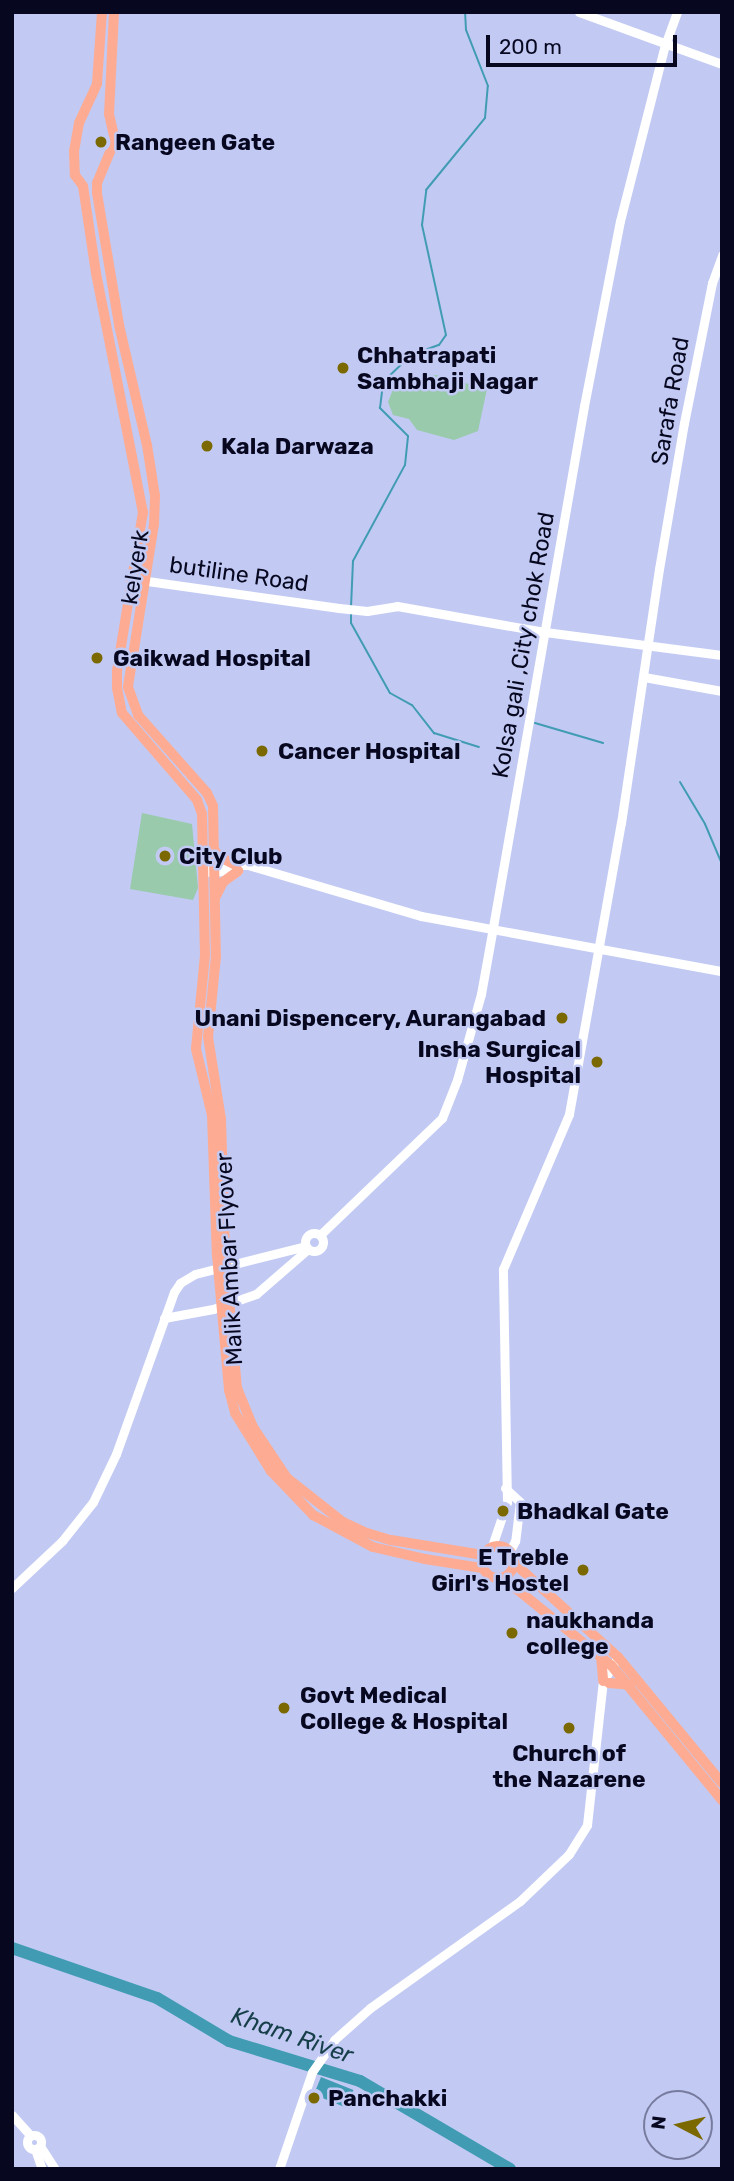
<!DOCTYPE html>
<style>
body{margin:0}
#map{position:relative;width:734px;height:2181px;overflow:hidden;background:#c2caf4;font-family:Rubik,sans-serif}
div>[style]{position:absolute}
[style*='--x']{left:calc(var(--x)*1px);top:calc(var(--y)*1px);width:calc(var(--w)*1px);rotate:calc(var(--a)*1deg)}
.green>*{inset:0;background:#98caab}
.water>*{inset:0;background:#419cb3;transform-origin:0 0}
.stream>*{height:2px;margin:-1px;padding:0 1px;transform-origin:1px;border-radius:1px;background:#419cb3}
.river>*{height:12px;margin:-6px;padding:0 6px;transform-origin:6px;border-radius:6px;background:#419cb3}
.secondary>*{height:9px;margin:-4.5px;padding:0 4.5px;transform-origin:4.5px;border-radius:4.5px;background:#fff}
.secondary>.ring{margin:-4.5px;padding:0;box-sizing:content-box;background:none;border:9px solid #fff;border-radius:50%}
.primary>*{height:10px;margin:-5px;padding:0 5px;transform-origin:5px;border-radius:5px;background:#fdac93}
.primary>.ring{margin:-5px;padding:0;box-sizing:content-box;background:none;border:10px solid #fdac93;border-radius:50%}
.dots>*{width:19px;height:19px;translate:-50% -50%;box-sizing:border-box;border:4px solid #c2caf4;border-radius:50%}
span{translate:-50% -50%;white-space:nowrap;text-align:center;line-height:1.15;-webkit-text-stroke:5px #c2caf4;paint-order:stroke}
.poi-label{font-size:23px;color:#070820;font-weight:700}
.left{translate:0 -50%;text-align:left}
.right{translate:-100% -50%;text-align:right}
.street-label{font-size:23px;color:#070820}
.water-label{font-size:24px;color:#163f49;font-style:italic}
.frame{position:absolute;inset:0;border:14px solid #070820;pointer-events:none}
.north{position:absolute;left:643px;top:2090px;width:70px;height:70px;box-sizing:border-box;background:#c2caf4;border:2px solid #777c9f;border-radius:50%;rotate:277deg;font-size:19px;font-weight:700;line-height:28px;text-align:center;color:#070820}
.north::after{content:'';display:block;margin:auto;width:24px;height:32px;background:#7b6900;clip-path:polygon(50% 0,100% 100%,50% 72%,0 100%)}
.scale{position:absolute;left:486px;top:35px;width:191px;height:32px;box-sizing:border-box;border:4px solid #070820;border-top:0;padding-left:9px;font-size:21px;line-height:24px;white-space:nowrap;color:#070820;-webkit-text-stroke:5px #c2caf4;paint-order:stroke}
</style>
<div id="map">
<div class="green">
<i style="clip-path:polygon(436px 375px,487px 389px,478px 431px,454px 440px,417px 430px,409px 419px,393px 415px,388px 402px,396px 382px)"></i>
<i style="clip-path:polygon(142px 813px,192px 824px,198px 888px,193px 900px,130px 889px)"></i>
</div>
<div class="water">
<i style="left:321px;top:2077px;width:35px;height:19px;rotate:22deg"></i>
</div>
<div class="stream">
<i style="--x:351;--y:607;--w:46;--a:-87.5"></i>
<i style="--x:353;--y:561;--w:109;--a:-61.6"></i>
<i style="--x:405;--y:465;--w:29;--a:-84"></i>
<i style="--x:408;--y:436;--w:40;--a:-135"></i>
<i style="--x:380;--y:408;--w:26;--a:-83"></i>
<i style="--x:383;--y:382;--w:39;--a:-44"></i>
<i style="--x:411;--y:355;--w:30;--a:-20"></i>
<i style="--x:439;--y:345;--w:12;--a:-55"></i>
<i style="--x:446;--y:335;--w:113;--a:-102.3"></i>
<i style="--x:422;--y:225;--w:35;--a:-83"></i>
<i style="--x:426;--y:190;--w:93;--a:-50.7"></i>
<i style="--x:485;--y:118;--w:32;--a:-85"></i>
<i style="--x:488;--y:86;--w:60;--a:-111.4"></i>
<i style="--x:466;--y:30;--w:18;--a:-93"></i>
<i style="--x:351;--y:612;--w:11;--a:90"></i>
<i style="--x:351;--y:623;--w:80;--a:60.9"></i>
<i style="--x:390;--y:693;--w:25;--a:29"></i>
<i style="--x:412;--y:705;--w:36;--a:52"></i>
<i style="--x:434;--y:733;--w:47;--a:17.3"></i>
<i style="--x:535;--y:723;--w:71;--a:16.4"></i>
<i style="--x:680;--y:782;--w:49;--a:59.2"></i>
<i style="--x:705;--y:824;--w:43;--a:67"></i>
</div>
<div class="river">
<i style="--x:12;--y:1948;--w:153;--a:19"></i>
<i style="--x:157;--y:1998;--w:84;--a:30.8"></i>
<i style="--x:229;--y:2041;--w:137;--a:17"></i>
<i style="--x:360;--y:2081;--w:174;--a:30.4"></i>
</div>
<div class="secondary">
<i style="--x:579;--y:12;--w:152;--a:20"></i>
<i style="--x:133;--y:579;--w:208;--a:8"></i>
<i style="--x:339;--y:608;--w:28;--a:6"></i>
<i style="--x:367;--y:611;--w:30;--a:-9"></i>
<i style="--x:397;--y:606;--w:150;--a:10"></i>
<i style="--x:545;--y:632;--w:178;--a:7.4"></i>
<i style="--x:644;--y:677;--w:79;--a:10.2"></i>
<i style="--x:203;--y:865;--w:45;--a:0"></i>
<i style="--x:248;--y:865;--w:180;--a:16.4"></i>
<i style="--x:421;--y:916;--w:306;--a:10.4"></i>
<i style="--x:203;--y:872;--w:35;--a:-2"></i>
<i class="ring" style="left:305px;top:1233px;width:9px;height:9px"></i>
<i style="--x:320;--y:1235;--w:169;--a:-43.8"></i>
<i style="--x:442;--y:1118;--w:41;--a:-68.5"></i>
<i style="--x:457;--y:1080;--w:89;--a:-74.4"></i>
<i style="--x:481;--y:994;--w:68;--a:-79.8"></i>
<i style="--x:493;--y:927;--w:529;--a:-80.09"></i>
<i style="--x:584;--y:406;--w:188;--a:-79"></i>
<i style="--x:620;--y:221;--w:182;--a:-75.7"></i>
<i style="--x:665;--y:45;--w:35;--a:-70"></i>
<i style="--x:164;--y:1318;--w:50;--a:-10.4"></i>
<i style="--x:213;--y:1309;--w:46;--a:-19.2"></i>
<i style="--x:256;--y:1294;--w:69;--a:-40.9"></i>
<i style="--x:505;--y:1488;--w:21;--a:43"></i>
<i style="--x:520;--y:1502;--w:39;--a:97"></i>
<i style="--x:515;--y:1541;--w:11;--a:117"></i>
<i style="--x:492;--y:1546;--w:46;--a:-71.2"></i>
<i style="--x:507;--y:1502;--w:233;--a:-91"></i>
<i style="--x:503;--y:1269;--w:168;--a:-66.9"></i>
<i style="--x:569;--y:1114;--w:296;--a:-79.9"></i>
<i style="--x:621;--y:823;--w:257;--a:-81.5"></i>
<i style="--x:659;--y:569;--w:148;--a:-80.3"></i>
<i style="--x:684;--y:423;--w:143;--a:-78.7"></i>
<i style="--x:712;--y:283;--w:30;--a:-70"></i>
<i style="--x:12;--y:1588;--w:69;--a:-43.2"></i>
<i style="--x:62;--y:1541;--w:50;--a:-51.5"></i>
<i style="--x:93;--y:1502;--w:53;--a:-64.4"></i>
<i style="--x:116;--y:1454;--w:172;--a:-70.3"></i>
<i style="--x:174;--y:1292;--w:11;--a:-56"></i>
<i style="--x:180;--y:1283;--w:17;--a:-31"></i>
<i style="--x:195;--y:1274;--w:114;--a:-14.2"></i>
<i style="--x:12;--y:2115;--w:27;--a:48"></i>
<i class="ring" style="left:27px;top:2135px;width:5px;height:5px"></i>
<i style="--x:40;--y:2146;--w:27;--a:57"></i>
<i style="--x:35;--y:2149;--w:21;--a:71"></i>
<i style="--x:279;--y:2169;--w:102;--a:-71.2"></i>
<i style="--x:312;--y:2072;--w:39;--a:-55"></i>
<i style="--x:334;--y:2040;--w:48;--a:-41.6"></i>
<i style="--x:370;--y:2008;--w:184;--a:-35.5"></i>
<i style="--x:520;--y:1901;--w:68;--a:-43.8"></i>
<i style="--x:569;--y:1854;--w:34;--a:-58"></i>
<i style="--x:587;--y:1825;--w:145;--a:-83.7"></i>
<i style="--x:603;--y:1681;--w:28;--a:-58"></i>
</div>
<div class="primary">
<i style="--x:102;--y:12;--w:72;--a:94"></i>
<i style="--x:97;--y:84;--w:43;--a:114.8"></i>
<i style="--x:79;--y:123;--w:28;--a:100"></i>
<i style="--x:74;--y:151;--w:24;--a:88"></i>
<i style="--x:75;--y:175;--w:14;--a:54"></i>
<i style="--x:83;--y:186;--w:88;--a:81.5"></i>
<i style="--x:96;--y:273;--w:244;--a:78.9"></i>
<i style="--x:143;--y:512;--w:161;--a:99.3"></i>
<i style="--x:117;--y:671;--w:17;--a:90"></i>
<i style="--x:117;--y:688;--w:25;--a:79"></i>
<i style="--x:122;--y:713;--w:115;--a:49.2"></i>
<i style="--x:197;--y:800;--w:15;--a:70"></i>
<i style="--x:202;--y:814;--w:141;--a:88.8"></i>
<i style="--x:205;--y:955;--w:94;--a:95.5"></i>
<i style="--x:196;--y:1049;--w:68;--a:76.4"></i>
<i style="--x:212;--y:1115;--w:140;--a:88"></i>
<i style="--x:217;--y:1255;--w:136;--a:84.9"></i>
<i style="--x:229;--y:1390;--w:24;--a:75"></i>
<i style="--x:235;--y:1413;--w:68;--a:58.2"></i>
<i style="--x:271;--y:1471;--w:61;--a:46.3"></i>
<i style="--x:313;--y:1515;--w:68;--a:28.1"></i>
<i style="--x:373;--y:1547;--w:53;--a:13"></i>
<i style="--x:425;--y:1559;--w:58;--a:9"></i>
<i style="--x:114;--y:12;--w:102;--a:92.8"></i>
<i style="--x:109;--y:114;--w:27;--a:77"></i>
<i style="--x:115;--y:140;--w:47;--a:112.7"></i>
<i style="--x:97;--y:183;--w:10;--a:90"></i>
<i style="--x:97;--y:193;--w:134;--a:80.5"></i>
<i style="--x:119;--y:325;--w:123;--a:76.9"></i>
<i style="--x:147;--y:445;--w:52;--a:81.1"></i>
<i style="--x:155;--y:496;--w:28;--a:92"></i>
<i style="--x:154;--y:524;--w:165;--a:99.1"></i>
<i style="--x:128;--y:687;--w:30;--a:70"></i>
<i style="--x:138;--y:715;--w:104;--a:48.5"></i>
<i style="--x:207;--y:793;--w:14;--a:65"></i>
<i style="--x:213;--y:806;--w:150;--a:88.9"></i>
<i style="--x:216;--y:956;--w:81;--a:95.6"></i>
<i style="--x:208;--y:1037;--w:83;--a:81"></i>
<i style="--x:221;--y:1119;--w:135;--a:88.3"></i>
<i style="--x:225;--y:1254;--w:135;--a:84.9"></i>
<i style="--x:237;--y:1388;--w:42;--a:67.7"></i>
<i style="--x:253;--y:1427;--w:61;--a:56.3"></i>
<i style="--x:287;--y:1478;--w:71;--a:38.2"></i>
<i style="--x:343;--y:1522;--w:23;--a:25"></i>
<i style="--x:364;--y:1532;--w:28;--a:17"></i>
<i style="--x:391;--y:1540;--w:93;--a:9.3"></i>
<i style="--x:214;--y:850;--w:9;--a:49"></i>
<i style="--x:220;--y:857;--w:18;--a:27"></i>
<i style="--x:216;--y:896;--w:16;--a:-63"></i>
<i style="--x:223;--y:882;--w:19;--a:-36"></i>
<i class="ring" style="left:482px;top:1546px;width:22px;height:22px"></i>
<i style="--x:514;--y:1563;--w:140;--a:42.1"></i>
<i style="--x:618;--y:1657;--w:163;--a:50.5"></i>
<i style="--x:503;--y:1578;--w:139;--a:38.9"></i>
<i style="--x:611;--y:1665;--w:175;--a:50.6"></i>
<i style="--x:601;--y:1656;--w:25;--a:85"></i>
<i style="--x:609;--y:1683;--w:21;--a:5"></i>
</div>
<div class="dots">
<i style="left:101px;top:142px;background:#7b6900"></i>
<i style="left:343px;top:368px;background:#7b6900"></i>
<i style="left:207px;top:446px;background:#7b6900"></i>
<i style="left:97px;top:658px;background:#7b6900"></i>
<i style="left:262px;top:751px;background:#7b6900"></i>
<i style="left:165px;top:856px;background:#7b6900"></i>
<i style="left:562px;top:1018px;background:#7b6900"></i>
<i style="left:597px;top:1062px;background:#7b6900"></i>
<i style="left:503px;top:1511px;background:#7b6900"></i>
<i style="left:583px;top:1570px;background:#7b6900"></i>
<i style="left:512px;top:1633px;background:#7b6900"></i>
<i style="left:284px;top:1708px;background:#7b6900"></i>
<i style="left:569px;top:1728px;background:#7b6900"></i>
<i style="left:314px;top:2098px;background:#7b6900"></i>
</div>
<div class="poi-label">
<span class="left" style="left:115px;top:142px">Rangeen Gate</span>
<span class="left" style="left:357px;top:368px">Chhatrapati<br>Sambhaji Nagar</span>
<span class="left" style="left:221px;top:446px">Kala Darwaza</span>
<span class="left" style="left:113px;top:658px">Gaikwad Hospital</span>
<span class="left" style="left:278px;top:751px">Cancer Hospital</span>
<span class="left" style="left:179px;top:856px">City Club</span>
<span class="right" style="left:546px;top:1018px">Unani Dispencery, Aurangabad</span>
<span class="right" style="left:581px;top:1062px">Insha Surgical<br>Hospital</span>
<span class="left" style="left:517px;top:1511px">Bhadkal Gate</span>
<span class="right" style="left:569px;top:1570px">E Treble<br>Girl's Hostel</span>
<span class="left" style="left:526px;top:1633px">naukhanda<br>college</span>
<span class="left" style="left:300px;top:1708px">Govt Medical<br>College &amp; Hospital</span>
<span style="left:569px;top:1766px">Church of<br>the Nazarene</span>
<span class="left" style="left:328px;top:2098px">Panchakki</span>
</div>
<div class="street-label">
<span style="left:670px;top:401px;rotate:-80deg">Sarafa Road</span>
<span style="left:135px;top:567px;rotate:-81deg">kelyerk</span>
<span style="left:239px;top:574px;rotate:8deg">butiline Road</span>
<span style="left:523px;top:645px;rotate:-80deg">Kolsa gali ,City chok Road</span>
<span style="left:229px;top:1259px;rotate:-93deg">Malik Ambar Flyover</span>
</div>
<div class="water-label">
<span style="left:292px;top:2036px;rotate:19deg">Kham River</span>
</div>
<div class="frame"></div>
<div class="north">N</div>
<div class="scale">200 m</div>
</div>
